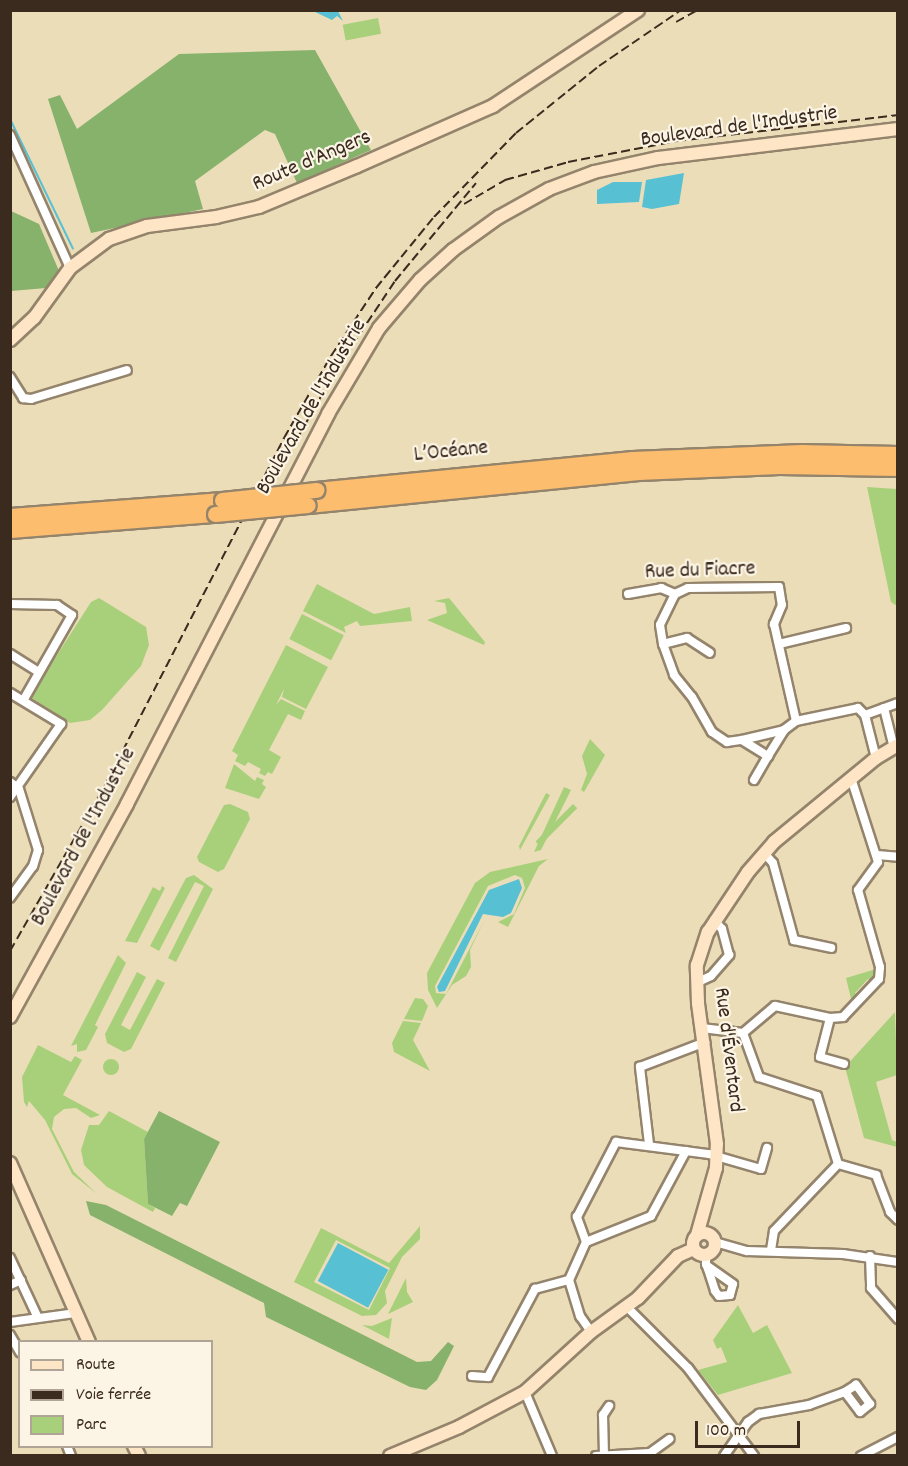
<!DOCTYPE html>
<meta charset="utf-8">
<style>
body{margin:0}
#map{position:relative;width:908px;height:1466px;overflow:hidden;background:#ecddb9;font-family:Dekko,sans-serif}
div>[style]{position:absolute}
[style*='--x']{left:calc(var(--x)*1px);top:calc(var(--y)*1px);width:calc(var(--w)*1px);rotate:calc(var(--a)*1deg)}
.green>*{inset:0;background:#a8d07b;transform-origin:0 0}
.round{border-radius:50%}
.forest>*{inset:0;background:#86b26b}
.water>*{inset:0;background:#57c0d3;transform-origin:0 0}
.stream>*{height:2px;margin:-1px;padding:0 1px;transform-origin:1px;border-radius:1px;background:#57c0d3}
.roads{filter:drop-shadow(2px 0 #94846c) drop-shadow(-2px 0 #94846c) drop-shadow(0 2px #94846c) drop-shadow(0 -2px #94846c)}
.street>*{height:8px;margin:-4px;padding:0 4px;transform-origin:4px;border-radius:4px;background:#fff}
.secondary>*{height:12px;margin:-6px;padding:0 6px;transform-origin:6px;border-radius:6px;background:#fee5c5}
.secondary>.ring{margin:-6px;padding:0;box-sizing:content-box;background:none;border:12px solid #fee5c5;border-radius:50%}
.highway>*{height:15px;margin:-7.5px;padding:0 7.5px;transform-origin:7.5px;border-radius:7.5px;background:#fcbd6f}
.rail>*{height:2px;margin-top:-1px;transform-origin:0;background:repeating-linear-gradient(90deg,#3b2a1e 0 9px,transparent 0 13.5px)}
.bridges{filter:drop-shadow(2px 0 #94846c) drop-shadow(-2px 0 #94846c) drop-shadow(0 2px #94846c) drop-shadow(0 -2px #94846c)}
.highway-bridge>*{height:15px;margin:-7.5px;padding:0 7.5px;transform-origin:7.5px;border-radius:7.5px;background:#fcbd6f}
span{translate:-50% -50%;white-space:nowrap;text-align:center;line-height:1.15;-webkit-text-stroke:4.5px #fcf5e5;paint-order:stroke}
.street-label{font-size:22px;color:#3b2a1e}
.frame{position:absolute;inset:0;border:12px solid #3b2a1e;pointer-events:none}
.legend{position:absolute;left:18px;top:1340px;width:195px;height:108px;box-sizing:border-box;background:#fcf5e5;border:2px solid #afa495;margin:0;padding:8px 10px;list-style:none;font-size:18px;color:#3b2a1e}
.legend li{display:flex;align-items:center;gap:12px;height:30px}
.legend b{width:30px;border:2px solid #afa495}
.scale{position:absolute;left:695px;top:1421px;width:105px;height:27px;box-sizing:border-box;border:3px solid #3b2a1e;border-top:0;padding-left:8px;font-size:18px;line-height:21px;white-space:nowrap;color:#3b2a1e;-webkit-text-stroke:4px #fcf5e5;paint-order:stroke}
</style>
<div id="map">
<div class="green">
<i style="left:378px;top:18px;width:16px;height:36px;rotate:79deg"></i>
<i style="clip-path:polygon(867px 487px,897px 489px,897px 606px,891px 602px)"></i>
<i style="clip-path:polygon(317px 584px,374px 614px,410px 607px,412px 621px,360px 626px,357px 621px,344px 627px,346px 633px,303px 611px)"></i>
<i style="clip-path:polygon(99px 598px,146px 627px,149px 645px,141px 666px,102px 710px,90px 720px,70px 723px,30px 697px,91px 602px)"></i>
<i style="clip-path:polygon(449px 598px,485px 642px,484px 645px,427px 620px,447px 613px,445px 603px,434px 601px)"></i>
<i style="left:302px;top:614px;width:47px;height:28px;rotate:27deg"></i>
<i style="clip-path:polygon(286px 645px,328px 667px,306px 709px,282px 697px,284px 689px,276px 705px,281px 699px,305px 711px,301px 720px,288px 714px,269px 750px,281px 757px,272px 774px,268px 772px,265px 776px,259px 773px,261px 769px,248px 762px,245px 766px,235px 761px,238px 755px,232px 751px)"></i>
<i style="clip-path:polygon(590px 739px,605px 755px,584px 792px,581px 790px,587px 774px,582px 756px)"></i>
<i style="clip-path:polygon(234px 764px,255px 781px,257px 777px,264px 780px,262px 784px,266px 787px,259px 799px,225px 788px)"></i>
<i style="clip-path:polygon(564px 787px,571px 790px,541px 850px,534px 852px)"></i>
<i style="clip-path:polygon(546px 793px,550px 795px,520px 850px,519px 846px)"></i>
<i style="clip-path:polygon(230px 804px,248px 812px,250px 819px,224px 869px,218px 872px,199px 862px,197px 857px,224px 805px)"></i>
<i style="left:573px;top:804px;width:6px;height:53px;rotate:45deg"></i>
<i style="clip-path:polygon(548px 859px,539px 866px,508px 927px,498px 922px,514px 914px,525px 888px,522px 878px,515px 875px,488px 886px,435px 986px,436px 993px,446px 994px,485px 919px,470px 950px,471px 967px,466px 976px,452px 985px,437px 1008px,428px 990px,427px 973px,475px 883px,490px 872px)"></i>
<i style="clip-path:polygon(194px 875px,213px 889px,176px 962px,168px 958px,204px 886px,195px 882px,159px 951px,150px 946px,186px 878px)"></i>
<i style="clip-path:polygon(162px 886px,165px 888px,137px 943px,125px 941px,153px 887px,160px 891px)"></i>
<i style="clip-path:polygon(118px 955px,126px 963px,95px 1025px,98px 1027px,86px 1050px,77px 1052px,77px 1044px,71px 1046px)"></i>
<i style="clip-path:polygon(876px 969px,872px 982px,868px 979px,855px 993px,858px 997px,852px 1003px,846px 978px)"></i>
<i style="clip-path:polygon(137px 972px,146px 977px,121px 1025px,130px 1030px,157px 979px,165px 983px,131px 1049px,124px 1052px,107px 1043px,105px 1034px)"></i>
<i style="clip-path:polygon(415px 998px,423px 999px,428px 1006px,422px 1021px,404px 1019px)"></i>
<i style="clip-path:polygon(895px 1012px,897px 1075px,876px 1082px,892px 1140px,897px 1142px,897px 1147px,864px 1138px,845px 1067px)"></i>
<i style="clip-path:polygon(403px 1021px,421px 1023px,413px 1040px,430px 1071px,394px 1052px,392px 1043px)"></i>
<i style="clip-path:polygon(38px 1045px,71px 1062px,75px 1056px,82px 1060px,63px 1095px,100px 1115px,91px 1118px,76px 1108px,64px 1109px,54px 1117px,52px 1129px,74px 1172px,97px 1194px,72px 1174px,45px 1120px,29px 1101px,27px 1107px,24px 1102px,22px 1077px)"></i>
<i class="round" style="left:103px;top:1059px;width:16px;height:16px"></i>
<i style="clip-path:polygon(109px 1111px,148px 1132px,144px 1139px,148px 1204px,155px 1208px,153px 1212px,107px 1187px,84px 1165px,81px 1150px,89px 1125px,99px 1125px)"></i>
<i style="clip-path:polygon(evenodd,420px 1226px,420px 1239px,402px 1257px,385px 1291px,387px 1303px,376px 1315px,362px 1316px,294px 1282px,321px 1228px,389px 1263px,420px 1226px,336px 1240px,390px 1268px,369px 1310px,314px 1282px,336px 1240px)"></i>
<i style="clip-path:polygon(406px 1278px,407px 1292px,413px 1302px,388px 1314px)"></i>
<i style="clip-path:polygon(738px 1305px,753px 1333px,767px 1325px,792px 1373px,718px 1395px,698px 1370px,727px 1362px,721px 1347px,717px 1349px,713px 1340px)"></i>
<i style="clip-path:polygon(392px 1318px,389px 1339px,362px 1325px,372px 1326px)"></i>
</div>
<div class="forest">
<i style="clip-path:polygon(315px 50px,371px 150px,297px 183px,275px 134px,265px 130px,195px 181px,203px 209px,91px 233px,48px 99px,60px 95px,77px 129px,179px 54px)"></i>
<i style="clip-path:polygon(11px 211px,39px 224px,59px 271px,46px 288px,11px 291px)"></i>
<i style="clip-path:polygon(159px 1111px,220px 1142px,187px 1206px,180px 1203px,172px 1216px,148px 1204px,144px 1139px)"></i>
<i style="clip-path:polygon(86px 1201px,106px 1205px,417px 1362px,431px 1361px,448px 1342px,454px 1346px,437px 1380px,426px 1390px,410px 1387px,266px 1317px,264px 1303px,90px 1215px)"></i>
</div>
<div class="water">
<i style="clip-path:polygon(313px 11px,338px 11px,343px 21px,337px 16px,332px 20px)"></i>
<i style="clip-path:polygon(684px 173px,679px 204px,652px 209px,642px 207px,646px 180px)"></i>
<i style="clip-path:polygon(613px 182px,642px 182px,639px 202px,597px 204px,597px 190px)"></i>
<i style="clip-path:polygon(519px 879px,522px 888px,511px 913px,503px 917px,483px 914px,445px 991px,439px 992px,437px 987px,489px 890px)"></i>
<i style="left:338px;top:1243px;width:57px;height:43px;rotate:28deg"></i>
</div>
<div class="stream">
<i style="--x:10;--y:119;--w:144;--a:64.1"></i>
</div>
<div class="roads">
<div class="street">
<i style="--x:10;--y:135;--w:146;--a:65.7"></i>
<i style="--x:10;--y:377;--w:25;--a:58"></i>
<i style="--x:23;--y:398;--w:8;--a:7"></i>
<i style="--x:31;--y:399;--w:100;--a:-16.8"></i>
<i style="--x:628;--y:594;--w:34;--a:-10"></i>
<i style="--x:661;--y:588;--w:15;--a:23"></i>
<i style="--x:675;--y:594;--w:14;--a:-25"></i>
<i style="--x:688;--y:588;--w:91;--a:-0.6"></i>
<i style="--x:779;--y:587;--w:18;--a:81"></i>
<i style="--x:782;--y:605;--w:21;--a:113"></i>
<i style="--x:774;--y:624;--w:99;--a:77.2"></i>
<i style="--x:675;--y:594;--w:34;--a:116"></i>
<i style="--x:660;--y:625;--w:19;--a:81"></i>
<i style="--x:663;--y:644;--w:33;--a:70"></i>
<i style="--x:674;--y:675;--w:28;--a:51"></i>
<i style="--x:692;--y:697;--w:40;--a:60.3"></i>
<i style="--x:712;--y:732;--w:18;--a:34"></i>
<i style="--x:727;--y:742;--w:15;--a:-8"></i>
<i style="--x:742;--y:740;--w:31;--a:32"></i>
<i style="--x:768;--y:756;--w:31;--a:-58"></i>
<i style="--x:784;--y:730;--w:15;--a:-37"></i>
<i style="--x:10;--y:604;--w:47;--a:1.2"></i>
<i style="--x:57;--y:605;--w:18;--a:34"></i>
<i style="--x:72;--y:615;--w:97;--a:119.7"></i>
<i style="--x:663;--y:644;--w:25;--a:-14"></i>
<i style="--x:687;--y:638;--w:27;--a:33"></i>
<i style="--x:779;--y:644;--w:69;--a:-13.4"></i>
<i style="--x:10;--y:654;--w:34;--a:32"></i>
<i style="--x:10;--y:693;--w:60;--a:31.3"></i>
<i style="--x:61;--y:724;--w:89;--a:124.9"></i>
<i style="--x:884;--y:708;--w:38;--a:76"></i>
<i style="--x:865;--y:715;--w:35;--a:-20"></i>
<i style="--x:796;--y:721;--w:63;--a:-11.8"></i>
<i style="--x:858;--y:708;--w:10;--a:45"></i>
<i style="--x:865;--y:715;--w:44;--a:75.7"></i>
<i style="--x:742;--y:740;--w:43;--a:-13.4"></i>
<i style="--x:754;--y:780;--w:28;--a:-60"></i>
<i style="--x:10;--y:782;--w:11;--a:38"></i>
<i style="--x:19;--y:789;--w:64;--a:72.7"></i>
<i style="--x:38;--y:850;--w:17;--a:107"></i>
<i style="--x:33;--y:866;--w:39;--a:126"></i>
<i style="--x:764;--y:853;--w:13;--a:48"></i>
<i style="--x:773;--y:863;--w:80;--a:74.7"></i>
<i style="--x:794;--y:940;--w:38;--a:12"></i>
<i style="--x:877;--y:855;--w:21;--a:5"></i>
<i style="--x:698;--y:982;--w:14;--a:-25"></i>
<i style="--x:711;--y:976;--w:28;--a:-49"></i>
<i style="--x:729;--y:955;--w:27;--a:-105"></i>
<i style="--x:722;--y:929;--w:12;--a:-132"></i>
<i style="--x:830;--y:1018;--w:40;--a:104.4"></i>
<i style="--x:820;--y:1057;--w:25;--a:16"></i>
<i style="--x:702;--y:1028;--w:41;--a:7"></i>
<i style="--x:743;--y:1033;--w:47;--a:70"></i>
<i style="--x:759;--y:1077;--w:61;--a:18.1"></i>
<i style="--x:817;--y:1096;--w:71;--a:72.8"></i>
<i style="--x:838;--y:1164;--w:40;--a:16"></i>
<i style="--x:876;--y:1175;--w:40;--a:69"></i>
<i style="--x:890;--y:1212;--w:11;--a:45"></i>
<i style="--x:743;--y:1033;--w:42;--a:-40.2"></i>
<i style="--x:775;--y:1006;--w:56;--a:12.3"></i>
<i style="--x:830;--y:1018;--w:13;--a:-4"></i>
<i style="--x:843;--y:1017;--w:52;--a:-46.5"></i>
<i style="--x:879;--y:979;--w:12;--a:-85"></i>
<i style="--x:880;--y:967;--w:80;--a:-105.9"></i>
<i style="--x:858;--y:890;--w:34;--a:-54"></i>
<i style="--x:878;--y:862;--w:88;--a:-107.8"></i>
<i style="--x:649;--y:1144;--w:78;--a:-96.7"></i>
<i style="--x:640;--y:1067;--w:70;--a:-21"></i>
<i style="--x:586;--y:1242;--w:70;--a:-21.8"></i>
<i style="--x:651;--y:1216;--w:74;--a:-61.7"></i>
<i style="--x:715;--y:1242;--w:33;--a:16"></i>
<i style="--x:747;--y:1251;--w:96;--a:1.8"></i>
<i style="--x:843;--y:1254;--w:56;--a:8.3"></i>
<i style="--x:771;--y:1250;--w:19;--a:-81"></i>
<i style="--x:774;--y:1231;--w:93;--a:-46.3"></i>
<i style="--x:706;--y:1255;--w:9;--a:90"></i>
<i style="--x:706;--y:1264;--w:5;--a:68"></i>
<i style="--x:708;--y:1269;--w:23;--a:72"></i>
<i style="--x:715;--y:1291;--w:6;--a:51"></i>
<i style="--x:719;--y:1296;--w:11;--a:-5"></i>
<i style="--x:730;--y:1295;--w:11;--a:-75"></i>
<i style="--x:733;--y:1284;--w:32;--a:-145"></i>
<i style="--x:870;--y:1256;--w:32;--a:88"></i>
<i style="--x:871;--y:1288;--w:41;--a:48.9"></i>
<i style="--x:10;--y:1258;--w:64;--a:65"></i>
<i style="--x:569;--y:1280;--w:42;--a:-65.9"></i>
<i style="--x:586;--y:1242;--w:27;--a:-110"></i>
<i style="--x:577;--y:1217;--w:85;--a:-62.5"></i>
<i style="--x:616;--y:1142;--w:94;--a:7.4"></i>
<i style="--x:709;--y:1154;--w:54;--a:16.1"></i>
<i style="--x:761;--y:1169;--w:22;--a:-74"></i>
<i style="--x:569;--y:1280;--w:38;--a:73"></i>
<i style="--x:580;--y:1316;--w:19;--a:55"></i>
<i style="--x:10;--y:1285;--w:12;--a:-24"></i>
<i style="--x:626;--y:1306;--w:88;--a:45"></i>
<i style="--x:688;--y:1368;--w:110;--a:53.1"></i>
<i style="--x:10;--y:1322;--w:67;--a:-7.8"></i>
<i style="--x:10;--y:1335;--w:20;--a:60"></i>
<i style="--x:472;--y:1376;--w:16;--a:4"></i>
<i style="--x:488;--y:1377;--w:100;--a:-61.9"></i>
<i style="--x:535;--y:1289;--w:35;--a:-15"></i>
<i style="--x:525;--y:1392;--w:69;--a:67.1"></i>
<i style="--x:67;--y:1446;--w:11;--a:68"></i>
<i style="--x:604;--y:1455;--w:40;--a:-91.4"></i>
<i style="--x:603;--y:1415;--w:11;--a:-56"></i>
<i style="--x:596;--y:1456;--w:54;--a:-3.2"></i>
<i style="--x:650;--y:1453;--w:24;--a:-36"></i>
<i style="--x:724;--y:1456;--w:42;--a:-54.8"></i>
<i style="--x:748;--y:1422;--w:14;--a:-36"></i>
<i style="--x:759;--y:1414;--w:51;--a:-10.2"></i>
<i style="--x:809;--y:1405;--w:38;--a:-20"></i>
<i style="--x:845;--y:1392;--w:25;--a:53"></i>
<i style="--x:860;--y:1412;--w:13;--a:-39"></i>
<i style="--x:870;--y:1404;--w:24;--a:-126"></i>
<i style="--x:856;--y:1385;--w:13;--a:148"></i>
<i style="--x:861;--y:1456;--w:42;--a:-27.2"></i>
</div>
<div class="secondary">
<i style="--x:10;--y:340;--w:33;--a:-43"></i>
<i style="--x:34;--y:318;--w:62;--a:-54.2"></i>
<i style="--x:70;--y:268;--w:49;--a:-36.6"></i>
<i style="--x:109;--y:239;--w:40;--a:-18.9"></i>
<i style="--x:147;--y:226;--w:70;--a:-7.4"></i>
<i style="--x:216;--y:217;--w:44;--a:-13.1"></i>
<i style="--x:259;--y:207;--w:106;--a:-22.7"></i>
<i style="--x:357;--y:166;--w:149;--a:-23.8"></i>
<i style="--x:493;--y:106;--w:174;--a:-33.5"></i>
<i style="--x:10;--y:1017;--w:243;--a:-61.2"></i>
<i style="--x:127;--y:804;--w:439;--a:-62.7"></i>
<i style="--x:328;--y:414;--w:100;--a:-59.3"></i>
<i style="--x:379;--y:328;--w:63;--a:-49.5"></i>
<i style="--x:420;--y:280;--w:45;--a:-42.3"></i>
<i style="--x:453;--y:250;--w:57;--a:-35.7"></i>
<i style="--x:499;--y:217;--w:57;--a:-29.2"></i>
<i style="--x:549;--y:189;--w:48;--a:-20.7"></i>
<i style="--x:594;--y:172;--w:66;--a:-12.3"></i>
<i style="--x:658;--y:158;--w:242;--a:-6.9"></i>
<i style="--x:10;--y:1163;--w:196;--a:66.2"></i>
<i class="ring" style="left:693px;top:1233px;width:10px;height:10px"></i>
<i style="--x:697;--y:1235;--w:70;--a:-74.2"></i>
<i style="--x:716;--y:1168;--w:24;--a:-88"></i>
<i style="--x:717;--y:1144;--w:142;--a:-97.7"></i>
<i style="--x:698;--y:1003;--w:38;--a:-92"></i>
<i style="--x:697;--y:965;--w:35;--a:-72"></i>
<i style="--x:708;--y:932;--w:72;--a:-56.3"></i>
<i style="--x:748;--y:872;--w:40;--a:-49"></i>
<i style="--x:774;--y:842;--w:132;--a:-39.5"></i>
<i style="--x:876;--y:758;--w:26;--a:-31"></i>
<i style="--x:134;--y:1446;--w:11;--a:63"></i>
<i style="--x:390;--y:1456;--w:75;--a:-22.8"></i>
<i style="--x:459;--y:1427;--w:75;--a:-27.9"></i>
<i style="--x:525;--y:1392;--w:89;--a:-42.3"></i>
<i style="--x:591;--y:1332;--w:58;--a:-35.9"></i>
<i style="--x:638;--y:1298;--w:58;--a:-46.4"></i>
<i style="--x:678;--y:1256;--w:17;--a:-24"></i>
</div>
<div class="highway">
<i style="--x:316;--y:490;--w:318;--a:-5.6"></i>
<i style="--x:632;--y:459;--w:170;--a:-2.4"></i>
<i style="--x:802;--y:452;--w:96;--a:1.2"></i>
<i style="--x:308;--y:505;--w:332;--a:-5.7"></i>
<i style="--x:638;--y:472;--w:141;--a:-2.4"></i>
<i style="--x:779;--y:466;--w:119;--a:1"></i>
<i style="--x:10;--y:516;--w:213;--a:-4.3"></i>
<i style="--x:10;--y:530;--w:206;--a:-4.5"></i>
</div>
</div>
<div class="rail">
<i style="--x:676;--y:22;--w:25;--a:-29"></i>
<i style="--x:464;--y:204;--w:48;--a:-30.3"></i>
<i style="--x:505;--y:180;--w:66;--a:-15.9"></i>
<i style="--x:568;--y:162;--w:111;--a:-10.9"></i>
<i style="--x:677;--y:141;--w:223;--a:-6.7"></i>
<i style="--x:293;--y:446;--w:90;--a:-60.6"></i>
<i style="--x:337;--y:368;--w:105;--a:-56.3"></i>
<i style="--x:395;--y:281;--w:127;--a:-50.4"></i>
<i style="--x:10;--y:951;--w:189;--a:-60.2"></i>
<i style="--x:104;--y:787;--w:393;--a:-62.7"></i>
<i style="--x:284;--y:438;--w:95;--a:-60.2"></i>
<i style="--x:331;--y:356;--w:82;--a:-56.5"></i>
<i style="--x:376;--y:288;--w:92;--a:-50.8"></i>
<i style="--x:434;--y:217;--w:117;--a:-45.7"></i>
<i style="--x:516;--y:133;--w:107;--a:-38.9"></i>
<i style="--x:599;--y:66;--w:99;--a:-34.3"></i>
</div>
<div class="bridges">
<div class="highway-bridge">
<i style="--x:222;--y:500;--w:95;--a:-6.1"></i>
<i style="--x:215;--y:514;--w:93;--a:-5.5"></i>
</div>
</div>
<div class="street-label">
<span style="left:739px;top:127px;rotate:-8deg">Boulevard de l'Industrie</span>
<span style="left:312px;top:161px;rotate:-23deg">Route d'Angers</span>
<span style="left:312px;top:407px;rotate:-60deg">Boulevard de l'Industrie</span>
<span style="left:451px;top:452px;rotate:-6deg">L’Océane</span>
<span style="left:700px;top:571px;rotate:-2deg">Rue du Fiacre</span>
<span style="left:84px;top:837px;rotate:-62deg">Boulevard de l'Industrie</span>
<span style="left:728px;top:1050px;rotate:83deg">Rue d'Éventard</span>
</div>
<div class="frame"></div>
<ul class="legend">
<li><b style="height:8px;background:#fee5c5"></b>Route</li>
<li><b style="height:8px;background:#3b2a1e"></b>Voie ferrée</li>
<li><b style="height:16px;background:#a8d07b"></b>Parc</li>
</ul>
<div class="scale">100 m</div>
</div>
